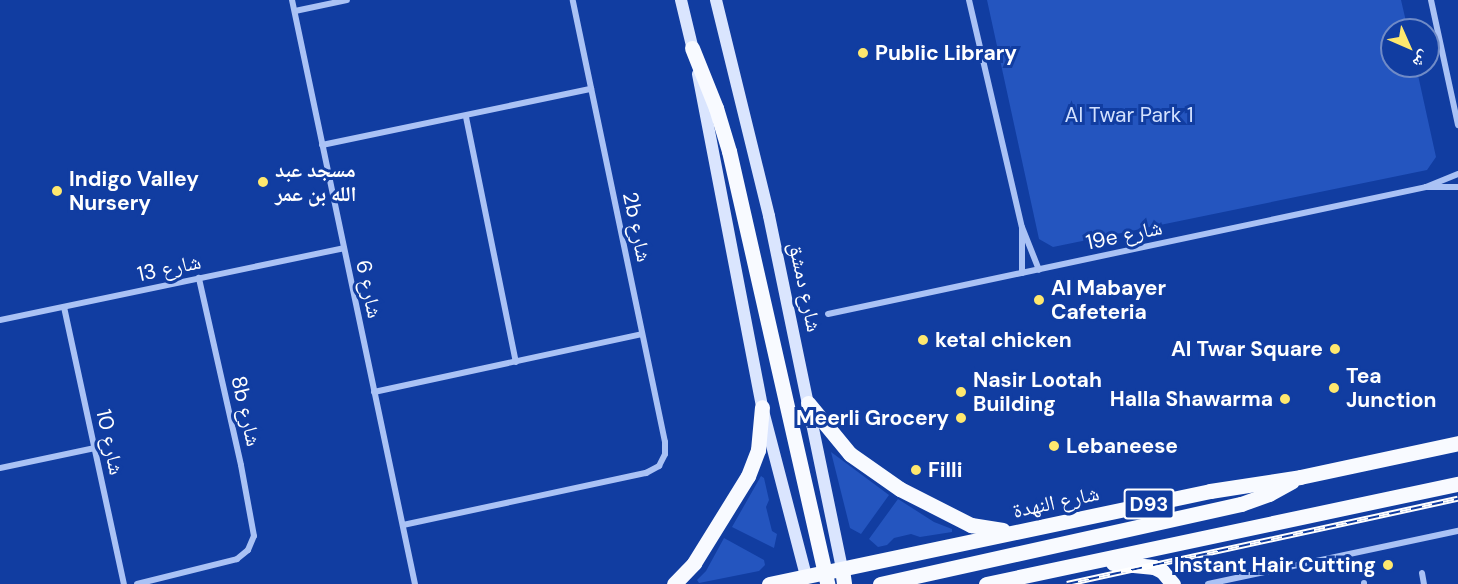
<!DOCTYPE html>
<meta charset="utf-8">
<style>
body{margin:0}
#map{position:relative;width:1458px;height:584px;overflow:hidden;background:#113da1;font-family:"DM Sans","Noto Naskh Arabic",sans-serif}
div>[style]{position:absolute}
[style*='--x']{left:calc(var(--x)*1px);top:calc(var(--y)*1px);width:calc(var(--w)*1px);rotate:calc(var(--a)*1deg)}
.green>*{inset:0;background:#2455bf}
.minor>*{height:6px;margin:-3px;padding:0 3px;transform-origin:3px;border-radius:3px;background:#aac2f5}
.secondary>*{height:12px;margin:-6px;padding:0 6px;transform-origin:6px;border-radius:6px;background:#dae5fe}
.primary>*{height:15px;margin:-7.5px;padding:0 7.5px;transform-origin:7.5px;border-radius:7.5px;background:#f8faff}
.rail>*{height:6px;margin-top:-3px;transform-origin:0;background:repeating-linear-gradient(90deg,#113da1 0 11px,#fff 0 22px);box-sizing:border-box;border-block:2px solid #fff}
.dots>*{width:16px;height:16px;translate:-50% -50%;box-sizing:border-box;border:3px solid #113da1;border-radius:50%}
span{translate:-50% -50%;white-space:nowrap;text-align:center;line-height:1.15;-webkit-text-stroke:6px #113da1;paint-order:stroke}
.shield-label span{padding:2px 4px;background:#113da1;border:2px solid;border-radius:4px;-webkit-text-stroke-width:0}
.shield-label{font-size:20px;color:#fff;font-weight:700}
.poi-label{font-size:21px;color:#fff;font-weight:700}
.left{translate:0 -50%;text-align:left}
.right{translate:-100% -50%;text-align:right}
.park-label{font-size:21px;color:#d3e1fe}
.street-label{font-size:21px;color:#fff}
.north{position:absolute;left:1380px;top:18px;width:60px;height:60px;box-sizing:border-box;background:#113da1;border:2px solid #708bc7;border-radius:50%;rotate:135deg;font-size:16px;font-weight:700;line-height:24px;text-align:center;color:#fff}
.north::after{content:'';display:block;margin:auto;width:21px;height:27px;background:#ffe86e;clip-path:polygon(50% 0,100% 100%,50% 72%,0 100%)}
</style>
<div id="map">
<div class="green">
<i style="clip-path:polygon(987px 0,1401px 0,1408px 30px,1392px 30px,1392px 66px,1416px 66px,1436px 157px,1427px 170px,1053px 247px,1039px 239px)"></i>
<i style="clip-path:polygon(831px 452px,889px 495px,861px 534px,850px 528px)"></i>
<i style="clip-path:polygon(761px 476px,764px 478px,769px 500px,766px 507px,772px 531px,777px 534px,774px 548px,732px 527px)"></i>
<i style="clip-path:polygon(898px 499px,934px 522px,952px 529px,952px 532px,920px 537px,911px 534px,894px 538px,887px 545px,878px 547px,869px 539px)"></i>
<i style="clip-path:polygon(724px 538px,764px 560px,765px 565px,759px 571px,699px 583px,697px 580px,706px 571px)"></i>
</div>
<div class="minor">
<i style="--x:292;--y:0;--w:597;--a:78.11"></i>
<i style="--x:969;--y:0;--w:233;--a:76.9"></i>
<i style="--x:1022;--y:227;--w:46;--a:68.4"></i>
<i style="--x:1431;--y:0;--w:128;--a:77.8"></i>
<i style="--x:295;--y:11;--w:53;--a:-11.9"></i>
<i style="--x:466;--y:117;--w:250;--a:78.5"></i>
<i style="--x:322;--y:145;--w:275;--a:-11.8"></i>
<i style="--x:1426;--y:187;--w:32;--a:0"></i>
<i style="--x:1022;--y:228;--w:45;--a:90"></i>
<i style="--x:64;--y:307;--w:283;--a:77.8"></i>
<i style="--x:828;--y:314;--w:611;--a:-11.99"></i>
<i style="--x:1426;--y:187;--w:35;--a:-22"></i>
<i style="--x:0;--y:320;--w:351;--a:-11.8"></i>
<i style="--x:374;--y:392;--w:274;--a:-12.2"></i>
<i style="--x:0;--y:468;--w:97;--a:-11.9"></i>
<i style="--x:403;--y:525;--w:249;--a:-12.1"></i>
<i style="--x:646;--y:473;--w:15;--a:-28"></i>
<i style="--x:659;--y:466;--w:13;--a:-63"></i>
<i style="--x:665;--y:454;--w:12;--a:-90"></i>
<i style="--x:665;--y:442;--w:451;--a:-101.8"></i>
<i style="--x:1422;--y:573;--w:11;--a:80"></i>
<i style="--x:1364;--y:583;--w:1;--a:90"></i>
<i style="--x:137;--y:584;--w:103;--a:-14"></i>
<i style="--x:237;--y:559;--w:14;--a:-39"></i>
<i style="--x:248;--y:550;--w:15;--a:-67"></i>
<i style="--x:254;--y:536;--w:72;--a:-100.4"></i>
<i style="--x:241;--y:465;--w:192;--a:-102.7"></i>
<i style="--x:1208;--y:584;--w:256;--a:-12"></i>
</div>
<div class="secondary">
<i style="--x:681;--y:0;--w:56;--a:76.5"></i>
<i style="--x:716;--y:0;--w:222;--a:76.2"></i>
<i style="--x:769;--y:216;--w:360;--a:78.3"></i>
<i style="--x:698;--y:74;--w:339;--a:79.1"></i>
<i style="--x:762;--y:407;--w:175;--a:75.4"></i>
</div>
<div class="primary">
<i style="--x:692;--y:48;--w:65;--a:68.2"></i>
<i style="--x:716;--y:108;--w:45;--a:73.2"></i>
<i style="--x:729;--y:151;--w:444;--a:77.2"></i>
<i style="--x:808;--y:403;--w:66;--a:50.5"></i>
<i style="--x:850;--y:454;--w:61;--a:35"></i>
<i style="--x:900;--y:489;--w:80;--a:26.9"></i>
<i style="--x:971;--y:525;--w:32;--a:9"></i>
<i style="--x:1113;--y:563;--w:41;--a:5.6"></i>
<i style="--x:1154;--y:567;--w:9;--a:27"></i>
<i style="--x:1162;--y:571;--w:17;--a:50"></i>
<i style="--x:842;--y:569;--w:15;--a:82"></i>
<i style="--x:674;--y:584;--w:29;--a:-46"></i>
<i style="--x:694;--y:563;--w:102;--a:-58.2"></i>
<i style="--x:748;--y:476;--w:28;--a:-69"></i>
<i style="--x:758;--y:450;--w:43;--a:-84.7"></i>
<i style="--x:769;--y:584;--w:451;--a:-11.9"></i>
<i style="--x:1210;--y:491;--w:91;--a:-8.8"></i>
<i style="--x:1300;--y:477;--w:162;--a:-12.1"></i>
<i style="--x:880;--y:584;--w:370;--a:-12.5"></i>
<i style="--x:1241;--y:504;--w:30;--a:-20"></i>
<i style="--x:1269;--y:494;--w:26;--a:-29"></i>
<i style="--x:986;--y:584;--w:482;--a:-12"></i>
</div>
<div class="rail">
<i style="--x:1067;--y:584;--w:400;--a:-12.3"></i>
</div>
<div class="dots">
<i style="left:863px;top:53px;background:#ffe86e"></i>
<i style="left:263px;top:182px;background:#ffe86e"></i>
<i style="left:57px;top:191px;background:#ffe86e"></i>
<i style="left:1039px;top:300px;background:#ffe86e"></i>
<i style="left:923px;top:340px;background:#ffe86e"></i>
<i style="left:1335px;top:349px;background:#ffe86e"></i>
<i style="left:1334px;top:388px;background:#ffe86e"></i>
<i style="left:961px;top:392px;background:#ffe86e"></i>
<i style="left:1285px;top:399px;background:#ffe86e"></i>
<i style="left:961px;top:418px;background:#ffe86e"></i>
<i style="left:1054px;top:446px;background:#ffe86e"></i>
<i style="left:916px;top:470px;background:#ffe86e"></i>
<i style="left:1388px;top:565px;background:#ffe86e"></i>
</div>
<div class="shield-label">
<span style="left:1149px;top:504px">D93</span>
</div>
<div class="poi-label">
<span class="left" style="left:875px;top:53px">Public Library</span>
<span class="left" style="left:275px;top:182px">مسجد عبد<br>الله بن عمر</span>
<span class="left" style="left:69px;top:191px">Indigo Valley<br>Nursery</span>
<span class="left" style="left:1051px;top:300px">Al Mabayer<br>Cafeteria</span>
<span class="left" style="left:935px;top:340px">ketal chicken</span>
<span class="right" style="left:1323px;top:349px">Al Twar Square</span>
<span class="left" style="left:1346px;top:388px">Tea<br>Junction</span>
<span class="left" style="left:973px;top:392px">Nasir Lootah<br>Building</span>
<span class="right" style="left:1273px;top:399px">Halla Shawarma</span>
<span class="right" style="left:949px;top:418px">Meerli Grocery</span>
<span class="left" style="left:1066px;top:446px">Lebaneese</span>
<span class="left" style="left:928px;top:470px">Filli</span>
<span class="right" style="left:1376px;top:565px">Instant Hair Cutting</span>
</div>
<div class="park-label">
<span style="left:1129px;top:115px">Al Twar Park 1</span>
</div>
<div class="street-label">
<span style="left:637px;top:227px;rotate:78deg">2b شارع</span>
<span style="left:1124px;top:235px;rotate:-12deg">19e شارع</span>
<span style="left:169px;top:268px;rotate:-12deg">شارع 13</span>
<span style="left:805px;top:287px;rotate:78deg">شارع دمشق</span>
<span style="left:369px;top:289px;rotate:78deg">شارع 6</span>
<span style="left:246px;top:411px;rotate:77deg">8b شارع</span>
<span style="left:110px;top:442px;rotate:78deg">شارع 10</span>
<span style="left:1056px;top:502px;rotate:-12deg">شارع النهدة</span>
</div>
<div class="north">ش</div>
</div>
